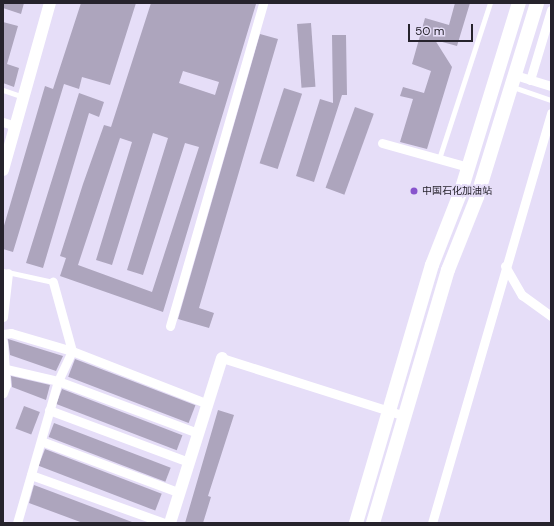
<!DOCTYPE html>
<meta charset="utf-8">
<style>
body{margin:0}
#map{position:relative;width:554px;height:526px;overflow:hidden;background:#e6def8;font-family:"DM Sans","Noto Sans SC",sans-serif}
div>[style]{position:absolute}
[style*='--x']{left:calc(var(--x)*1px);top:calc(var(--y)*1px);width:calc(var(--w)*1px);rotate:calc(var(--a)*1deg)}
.building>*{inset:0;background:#ada5bd;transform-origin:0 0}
.lane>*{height:4.5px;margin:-2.25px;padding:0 2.25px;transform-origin:2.25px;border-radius:2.25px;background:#fff}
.street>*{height:9px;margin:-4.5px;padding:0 4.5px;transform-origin:4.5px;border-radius:4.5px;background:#fff}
.secondary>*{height:12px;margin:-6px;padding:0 6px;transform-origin:6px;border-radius:6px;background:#fff}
.primary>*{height:14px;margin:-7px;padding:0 7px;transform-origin:7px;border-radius:7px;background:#fff}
.dots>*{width:11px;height:11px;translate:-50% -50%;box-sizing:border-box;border:2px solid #e6def8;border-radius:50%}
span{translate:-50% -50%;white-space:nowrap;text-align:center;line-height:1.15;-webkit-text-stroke:4px #e6def8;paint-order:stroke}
.poi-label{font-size:10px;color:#26232c}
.left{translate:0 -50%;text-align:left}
.frame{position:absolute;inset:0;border:4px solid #26232c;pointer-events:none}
.scale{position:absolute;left:408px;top:24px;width:65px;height:18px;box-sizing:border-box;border:2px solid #26232c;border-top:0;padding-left:5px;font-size:12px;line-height:14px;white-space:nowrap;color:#26232c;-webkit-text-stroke:3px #e6def8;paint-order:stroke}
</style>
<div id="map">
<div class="building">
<i style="clip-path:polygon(3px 3px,24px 3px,21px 14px,3px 8px)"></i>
<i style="clip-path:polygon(81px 3px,136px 3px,110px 85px,82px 77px,79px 89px,64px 84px,13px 252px,3px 249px,3px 229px,45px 86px,53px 89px)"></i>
<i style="clip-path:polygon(evenodd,151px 3px,256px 4px,163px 312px,60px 276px,66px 258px,60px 256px,83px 184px,104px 125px,111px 127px,151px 3px,183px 71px,219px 82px,215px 95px,179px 83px,183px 71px,151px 3px,153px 133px,168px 138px,127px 270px,143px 275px,185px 143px,199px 147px,152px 292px,78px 265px,120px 138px,132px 142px,96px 260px,112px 265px,153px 133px)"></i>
<i style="clip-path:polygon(455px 3px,470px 3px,457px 46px,435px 40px,452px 67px,427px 149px,400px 142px,413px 99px,400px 96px,403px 87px,424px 93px,431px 71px,412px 64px,425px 18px,449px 25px)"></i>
<i style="clip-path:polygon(3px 22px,18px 26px,7px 64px,19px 68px,14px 87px,3px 83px)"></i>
<i style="left:311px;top:23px;width:64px;height:14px;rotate:86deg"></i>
<i style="clip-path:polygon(260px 34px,278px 39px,199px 308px,214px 313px,209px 328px,178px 319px)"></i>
<i style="clip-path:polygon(332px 35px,346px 35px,347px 95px,342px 95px,314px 182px,296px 176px,320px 99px,333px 103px)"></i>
<i style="left:284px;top:88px;width:19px;height:79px;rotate:18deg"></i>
<i style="clip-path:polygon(79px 93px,104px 102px,99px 117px,89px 113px,43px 268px,26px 263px)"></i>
<i style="left:355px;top:107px;width:20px;height:86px;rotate:20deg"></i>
<i style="clip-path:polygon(8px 339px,63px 356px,56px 371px,10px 355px)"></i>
<i style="left:75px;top:359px;width:129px;height:19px;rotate:21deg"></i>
<i style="clip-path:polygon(11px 376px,50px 385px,46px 400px,12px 387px)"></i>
<i style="left:62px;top:389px;width:129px;height:16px;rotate:21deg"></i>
<i style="left:24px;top:406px;width:17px;height:24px;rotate:21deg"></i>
<i style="clip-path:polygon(218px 410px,234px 415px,208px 496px,211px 497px,203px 523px,185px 523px)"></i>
<i style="left:54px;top:423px;width:125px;height:15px;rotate:21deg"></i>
<i style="left:45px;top:449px;width:125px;height:18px;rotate:21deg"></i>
<i style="clip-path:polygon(34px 485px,132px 522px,131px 523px,83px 523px,29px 503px)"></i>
</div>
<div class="lane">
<i style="--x:513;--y:87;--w:40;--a:18.9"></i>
<i style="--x:3;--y:90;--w:21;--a:19"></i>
<i style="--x:439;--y:159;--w:164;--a:-71.9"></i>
<i style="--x:3;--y:271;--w:51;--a:12.4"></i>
</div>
<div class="street">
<i style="--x:515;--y:75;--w:38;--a:17"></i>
<i style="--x:530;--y:80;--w:73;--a:-73.3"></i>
<i style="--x:3;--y:122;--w:13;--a:18"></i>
<i style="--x:382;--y:143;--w:89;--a:15.6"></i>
<i style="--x:505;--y:266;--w:34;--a:60"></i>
<i style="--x:522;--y:295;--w:36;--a:36"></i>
<i style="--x:3;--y:317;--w:44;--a:-83.5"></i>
<i style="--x:170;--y:326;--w:336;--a:-73.9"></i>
<i style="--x:3;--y:334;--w:8;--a:-7"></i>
<i style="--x:11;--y:333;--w:64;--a:16.4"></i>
<i style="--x:72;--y:351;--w:146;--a:21.3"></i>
<i style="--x:3;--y:342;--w:43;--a:86"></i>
<i style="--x:6;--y:385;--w:9;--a:111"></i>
<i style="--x:222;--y:358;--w:192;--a:17.6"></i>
<i style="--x:6;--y:369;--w:53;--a:13"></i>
<i style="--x:58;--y:381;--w:149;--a:20.4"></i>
<i style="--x:49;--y:410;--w:149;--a:20.4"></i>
<i style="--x:41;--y:441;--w:148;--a:20.5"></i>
<i style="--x:31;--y:475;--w:141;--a:19.8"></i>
<i style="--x:17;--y:523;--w:148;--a:-73.9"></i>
<i style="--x:58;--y:381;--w:33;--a:-65"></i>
<i style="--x:72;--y:351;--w:72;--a:-105.4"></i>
<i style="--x:432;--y:523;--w:427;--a:-73.8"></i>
</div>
<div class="secondary">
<i style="--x:3;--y:170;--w:173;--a:-74.3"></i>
<i style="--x:170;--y:523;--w:173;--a:-72.5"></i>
</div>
<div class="primary">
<i style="--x:356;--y:523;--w:269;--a:-73.6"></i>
<i style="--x:432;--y:265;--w:79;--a:-68.6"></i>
<i style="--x:461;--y:191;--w:197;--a:-72.9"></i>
<i style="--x:373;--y:523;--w:264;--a:-73.5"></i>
<i style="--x:448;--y:270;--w:79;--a:-68.3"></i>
<i style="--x:477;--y:197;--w:203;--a:-72.8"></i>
</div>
<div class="dots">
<i style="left:414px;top:191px;background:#8854cd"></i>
</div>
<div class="poi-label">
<span class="left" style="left:422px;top:191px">中国石化加油站</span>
</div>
<div class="frame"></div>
<div class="scale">50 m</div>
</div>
